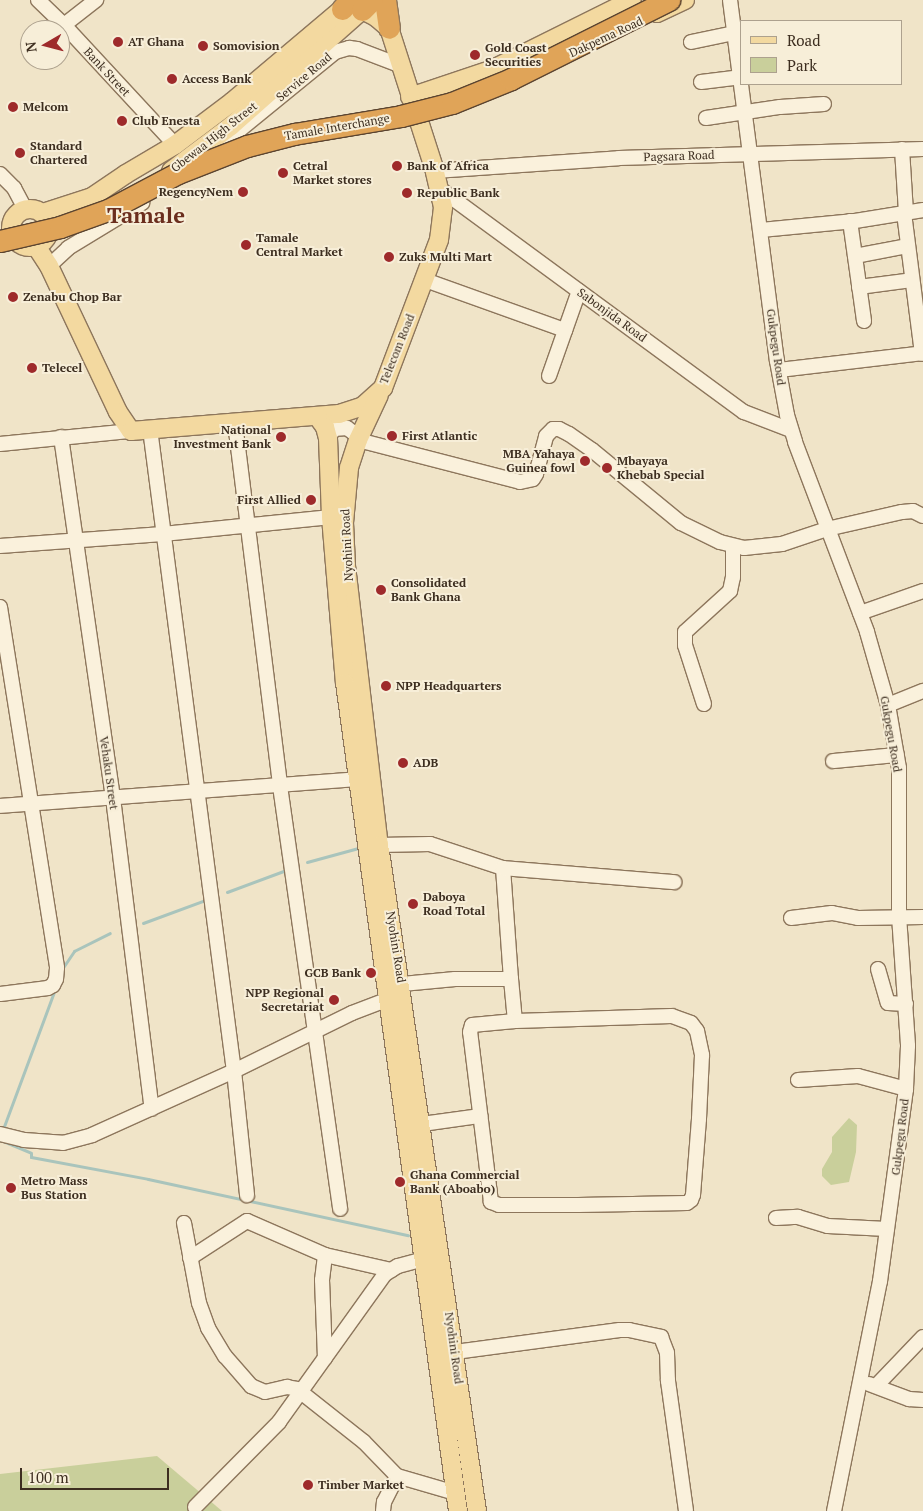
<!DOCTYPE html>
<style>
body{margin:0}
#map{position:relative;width:923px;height:1511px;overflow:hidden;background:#f0e4c8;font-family:"PT Serif",serif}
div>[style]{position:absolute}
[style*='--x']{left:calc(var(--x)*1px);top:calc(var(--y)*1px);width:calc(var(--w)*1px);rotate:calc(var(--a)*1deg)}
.green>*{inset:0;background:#c9cf9b}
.stream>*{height:3px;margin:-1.5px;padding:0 1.5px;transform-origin:1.5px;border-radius:1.5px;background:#a9c4bc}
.roads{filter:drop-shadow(1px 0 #8d765c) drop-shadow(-1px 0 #8d765c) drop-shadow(0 1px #8d765c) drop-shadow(0 -1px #8d765c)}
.minor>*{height:14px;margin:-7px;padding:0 7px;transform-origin:7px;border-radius:7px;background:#faf1dc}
.major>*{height:18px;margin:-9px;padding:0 9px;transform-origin:9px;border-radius:9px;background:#f3d9a0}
.major>.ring{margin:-9px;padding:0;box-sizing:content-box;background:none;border:18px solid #f3d9a0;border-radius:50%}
.highway>*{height:21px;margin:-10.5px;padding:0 10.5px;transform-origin:10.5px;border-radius:10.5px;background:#e0a458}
.bridges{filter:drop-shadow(1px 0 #5b4430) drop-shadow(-1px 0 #5b4430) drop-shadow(0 1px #5b4430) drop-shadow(0 -1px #5b4430)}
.highway-bridge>*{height:21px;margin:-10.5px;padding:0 10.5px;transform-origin:10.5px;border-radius:10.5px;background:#e0a458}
.dots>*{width:14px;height:14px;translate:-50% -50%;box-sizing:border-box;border:2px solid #f7eed8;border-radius:50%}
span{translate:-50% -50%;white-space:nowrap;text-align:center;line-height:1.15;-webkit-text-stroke:4px #f7eed8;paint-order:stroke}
.street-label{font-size:12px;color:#3d2e20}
.poi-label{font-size:12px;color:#3d2e20;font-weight:700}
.left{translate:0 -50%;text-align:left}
.right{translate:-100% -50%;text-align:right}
.town-label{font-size:22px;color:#6b2e1e;font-weight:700}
.legend{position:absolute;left:740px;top:20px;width:162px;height:65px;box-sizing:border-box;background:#f7eed8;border:1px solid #ada18e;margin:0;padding:6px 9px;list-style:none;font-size:15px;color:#3d2e20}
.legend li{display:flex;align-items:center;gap:10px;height:25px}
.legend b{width:25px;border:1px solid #ada18e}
.north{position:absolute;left:20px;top:20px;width:50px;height:50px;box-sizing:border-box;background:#f7eed8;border:1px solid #ada18e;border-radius:50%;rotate:262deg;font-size:14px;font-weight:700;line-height:20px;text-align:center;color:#3d2e20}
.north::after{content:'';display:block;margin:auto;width:18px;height:22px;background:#9e2a2b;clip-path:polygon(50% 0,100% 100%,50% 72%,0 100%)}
.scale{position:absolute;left:20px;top:1468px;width:149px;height:22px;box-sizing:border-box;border:2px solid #3d2e20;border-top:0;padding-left:6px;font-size:15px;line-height:18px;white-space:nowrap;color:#3d2e20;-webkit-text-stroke:4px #f7eed8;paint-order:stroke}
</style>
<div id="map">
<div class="green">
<i style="clip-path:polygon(849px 1118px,857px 1125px,856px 1152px,849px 1182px,831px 1185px,822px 1176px,822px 1169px,832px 1152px,832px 1137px)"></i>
<i style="clip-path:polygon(157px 1456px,222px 1511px,0 1511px,0 1474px)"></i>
</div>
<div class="stream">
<i style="--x:307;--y:862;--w:57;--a:-15.3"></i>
<i style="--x:227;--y:892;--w:66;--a:-20.4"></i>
<i style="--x:143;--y:923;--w:69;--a:-20.3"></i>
<i style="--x:62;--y:969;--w:22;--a:-56"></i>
<i style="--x:74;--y:951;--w:40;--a:-26.6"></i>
<i style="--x:3;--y:1129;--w:149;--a:-69.6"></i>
<i style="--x:3;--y:1141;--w:30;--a:23"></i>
<i style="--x:31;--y:1153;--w:4;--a:90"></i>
<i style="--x:31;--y:1157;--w:119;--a:10.6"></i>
<i style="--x:148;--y:1179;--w:266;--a:12.2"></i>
</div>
<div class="roads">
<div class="minor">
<i style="--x:38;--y:0;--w:36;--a:44"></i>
<i style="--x:64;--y:25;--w:163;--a:47.2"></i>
<i style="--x:730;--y:0;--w:364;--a:82.6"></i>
<i style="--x:777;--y:361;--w:55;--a:79.5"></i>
<i style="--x:787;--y:415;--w:28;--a:73"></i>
<i style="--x:795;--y:442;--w:203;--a:69.2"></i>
<i style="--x:867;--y:632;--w:76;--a:74"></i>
<i style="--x:888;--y:705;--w:64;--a:80.1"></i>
<i style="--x:899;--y:768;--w:148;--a:90"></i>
<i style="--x:899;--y:916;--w:130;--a:86"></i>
<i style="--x:908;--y:1046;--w:43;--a:92.7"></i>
<i style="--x:906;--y:1089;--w:194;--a:97.7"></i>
<i style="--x:880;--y:1281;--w:235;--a:101.3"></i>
<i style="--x:64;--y:25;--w:41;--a:-38"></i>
<i style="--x:691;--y:42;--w:44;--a:-11.8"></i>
<i style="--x:701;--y:82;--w:39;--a:-7"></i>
<i style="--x:706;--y:118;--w:75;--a:-8.5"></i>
<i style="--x:780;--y:107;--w:44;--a:-3.9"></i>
<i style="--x:902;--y:149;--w:63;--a:86.4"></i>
<i style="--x:210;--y:154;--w:161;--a:-39.2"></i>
<i style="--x:335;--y:52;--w:15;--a:-16"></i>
<i style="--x:349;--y:48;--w:8;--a:7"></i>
<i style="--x:357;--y:49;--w:45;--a:20.9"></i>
<i style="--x:435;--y:171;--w:184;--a:-4"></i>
<i style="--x:619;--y:158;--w:304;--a:-1.7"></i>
<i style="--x:0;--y:174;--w:20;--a:45"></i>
<i style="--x:14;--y:188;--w:24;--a:62"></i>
<i style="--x:440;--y:189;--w:377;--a:36.3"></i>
<i style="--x:744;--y:412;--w:50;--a:21"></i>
<i style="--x:904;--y:213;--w:142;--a:82.7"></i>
<i style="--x:850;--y:221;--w:101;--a:82"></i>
<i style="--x:761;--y:230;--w:94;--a:-5.5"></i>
<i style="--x:855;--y:221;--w:69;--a:-9.2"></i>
<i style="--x:855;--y:256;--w:54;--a:-10.7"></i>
<i style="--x:49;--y:266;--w:26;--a:-43"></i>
<i style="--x:68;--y:248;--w:87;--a:-31.3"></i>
<i style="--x:425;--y:280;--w:149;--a:19.7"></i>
<i style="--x:859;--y:287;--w:53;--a:-7.5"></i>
<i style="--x:779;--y:370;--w:145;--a:-6.7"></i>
<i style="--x:549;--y:376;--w:90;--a:-70.6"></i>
<i style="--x:235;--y:423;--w:366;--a:82.9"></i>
<i style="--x:280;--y:786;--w:427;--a:81.9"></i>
<i style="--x:150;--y:429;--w:647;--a:82.55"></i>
<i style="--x:234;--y:1071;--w:125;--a:84"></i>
<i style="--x:61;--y:437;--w:365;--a:81.8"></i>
<i style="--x:113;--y:798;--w:313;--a:82.9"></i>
<i style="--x:328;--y:438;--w:11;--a:-56"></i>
<i style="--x:334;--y:429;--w:13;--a:-4"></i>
<i style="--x:347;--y:428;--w:9;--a:36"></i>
<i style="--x:354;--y:433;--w:8;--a:60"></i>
<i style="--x:358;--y:440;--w:167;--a:14.5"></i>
<i style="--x:520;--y:482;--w:13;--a:-13"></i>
<i style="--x:533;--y:479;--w:6;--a:-59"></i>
<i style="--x:536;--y:474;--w:39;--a:-75"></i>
<i style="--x:546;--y:436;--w:10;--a:-45"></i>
<i style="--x:553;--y:429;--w:6;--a:0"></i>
<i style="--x:559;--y:429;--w:11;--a:27"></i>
<i style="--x:569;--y:434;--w:28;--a:35"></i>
<i style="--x:592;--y:450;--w:115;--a:39.4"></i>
<i style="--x:681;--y:523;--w:43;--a:26"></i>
<i style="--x:720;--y:542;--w:25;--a:14"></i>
<i style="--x:744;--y:548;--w:38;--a:-6"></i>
<i style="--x:782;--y:544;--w:47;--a:-18.4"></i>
<i style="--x:827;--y:529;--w:77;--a:-12.8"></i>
<i style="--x:902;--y:512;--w:11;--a:-5"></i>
<i style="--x:913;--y:511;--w:11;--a:27"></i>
<i style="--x:0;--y:444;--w:132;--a:-5.7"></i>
<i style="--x:0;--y:546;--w:163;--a:-4.2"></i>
<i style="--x:163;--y:534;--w:169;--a:-5.8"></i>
<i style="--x:0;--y:607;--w:365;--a:81"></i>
<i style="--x:57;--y:968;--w:11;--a:95"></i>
<i style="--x:56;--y:979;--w:7;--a:117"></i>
<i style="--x:53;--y:985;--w:6;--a:149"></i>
<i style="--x:48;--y:988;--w:48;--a:172.9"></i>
<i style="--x:860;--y:613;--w:67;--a:-19.2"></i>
<i style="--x:704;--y:704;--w:62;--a:-107.9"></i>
<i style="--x:685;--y:645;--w:13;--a:-90"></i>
<i style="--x:685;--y:632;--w:61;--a:-42.3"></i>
<i style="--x:730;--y:591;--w:14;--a:-78"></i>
<i style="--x:733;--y:577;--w:31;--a:-90"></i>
<i style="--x:888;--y:705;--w:38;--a:-22"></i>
<i style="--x:833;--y:761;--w:64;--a:-5.4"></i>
<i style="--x:0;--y:806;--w:358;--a:-4.3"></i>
<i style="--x:379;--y:845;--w:51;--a:-1.1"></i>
<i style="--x:430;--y:844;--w:77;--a:18.2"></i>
<i style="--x:503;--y:868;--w:111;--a:85.9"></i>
<i style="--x:511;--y:979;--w:56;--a:180"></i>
<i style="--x:455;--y:979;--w:53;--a:174.6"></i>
<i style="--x:503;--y:868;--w:172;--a:4.7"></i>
<i style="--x:791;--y:918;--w:41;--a:-7"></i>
<i style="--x:832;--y:913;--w:26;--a:11"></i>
<i style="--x:858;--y:918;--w:65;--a:-0.9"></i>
<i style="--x:878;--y:969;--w:35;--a:74"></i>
<i style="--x:888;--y:1003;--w:18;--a:3"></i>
<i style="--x:511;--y:979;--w:42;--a:84.6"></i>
<i style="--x:672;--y:1016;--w:20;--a:20"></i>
<i style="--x:691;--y:1023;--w:10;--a:53"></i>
<i style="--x:697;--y:1031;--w:25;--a:78"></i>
<i style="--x:702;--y:1055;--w:64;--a:92.7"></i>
<i style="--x:699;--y:1119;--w:76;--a:94.5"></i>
<i style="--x:693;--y:1195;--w:5;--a:112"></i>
<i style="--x:691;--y:1200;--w:5;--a:143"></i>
<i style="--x:687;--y:1203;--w:109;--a:178.9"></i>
<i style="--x:578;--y:1205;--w:79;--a:180"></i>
<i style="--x:499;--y:1205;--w:9;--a:-159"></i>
<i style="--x:491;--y:1202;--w:171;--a:-97"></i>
<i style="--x:470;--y:1032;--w:7;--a:-74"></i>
<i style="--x:472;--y:1025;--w:43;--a:-5.3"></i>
<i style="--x:515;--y:1021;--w:157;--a:-1.8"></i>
<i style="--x:798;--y:1080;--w:60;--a:-3.8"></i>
<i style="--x:858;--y:1076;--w:50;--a:15.2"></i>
<i style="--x:422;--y:1124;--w:59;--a:-7.9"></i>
<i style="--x:0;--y:1134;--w:25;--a:14"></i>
<i style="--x:24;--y:1140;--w:39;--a:4"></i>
<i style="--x:63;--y:1143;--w:30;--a:-15"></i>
<i style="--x:92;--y:1135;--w:156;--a:-24.3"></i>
<i style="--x:234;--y:1071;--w:131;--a:-26.2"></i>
<i style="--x:352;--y:1013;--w:40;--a:-21"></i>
<i style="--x:776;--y:1218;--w:22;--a:-3"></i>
<i style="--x:798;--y:1217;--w:31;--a:17"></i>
<i style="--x:828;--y:1226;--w:59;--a:2.9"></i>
<i style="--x:184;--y:1223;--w:81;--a:79.4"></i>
<i style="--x:199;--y:1303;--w:27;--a:70"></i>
<i style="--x:208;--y:1328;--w:33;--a:59"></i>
<i style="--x:225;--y:1356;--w:40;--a:49"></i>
<i style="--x:251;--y:1386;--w:15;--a:23"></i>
<i style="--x:265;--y:1392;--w:23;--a:-13"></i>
<i style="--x:287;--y:1387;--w:10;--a:11"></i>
<i style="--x:297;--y:1389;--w:85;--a:38.3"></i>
<i style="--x:364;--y:1442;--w:47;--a:45.9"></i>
<i style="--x:397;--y:1476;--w:60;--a:16.3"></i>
<i style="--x:190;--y:1258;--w:68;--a:-33"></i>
<i style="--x:247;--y:1221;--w:85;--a:23.6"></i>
<i style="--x:325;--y:1255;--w:68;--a:12.8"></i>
<i style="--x:455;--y:1352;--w:166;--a:-7.6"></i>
<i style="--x:620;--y:1330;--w:9;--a:0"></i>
<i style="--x:629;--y:1330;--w:33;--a:12"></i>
<i style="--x:661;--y:1337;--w:17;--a:69"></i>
<i style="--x:667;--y:1353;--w:28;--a:88"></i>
<i style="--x:668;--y:1381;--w:131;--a:82.1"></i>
<i style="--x:325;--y:1358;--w:78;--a:-92.2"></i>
<i style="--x:322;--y:1280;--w:25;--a:-83"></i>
<i style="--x:869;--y:1384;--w:43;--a:20.6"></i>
<i style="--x:909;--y:1399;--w:14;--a:4"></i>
<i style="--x:876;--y:1386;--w:68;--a:-46.2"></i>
<i style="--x:195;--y:1507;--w:120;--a:-45.3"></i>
<i style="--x:279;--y:1422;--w:182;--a:-54.4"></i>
<i style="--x:385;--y:1274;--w:15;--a:-32"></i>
<i style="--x:398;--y:1266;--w:28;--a:-15"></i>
<i style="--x:383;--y:1511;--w:9;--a:-84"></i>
<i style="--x:384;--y:1502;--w:29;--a:-63"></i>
</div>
<div class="major">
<i style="--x:657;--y:13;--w:31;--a:-25"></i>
<i style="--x:410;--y:97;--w:88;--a:-18.6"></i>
<i style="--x:493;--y:69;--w:155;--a:-26.4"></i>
<i style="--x:171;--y:171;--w:75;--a:-36.9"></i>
<i style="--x:231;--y:126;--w:175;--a:-41.5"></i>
<i class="ring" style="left:11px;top:209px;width:20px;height:20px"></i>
<i style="--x:36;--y:246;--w:24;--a:57"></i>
<i style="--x:49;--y:266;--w:161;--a:64.7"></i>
<i style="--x:118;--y:412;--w:23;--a:56"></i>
<i style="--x:131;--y:431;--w:209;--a:-4.7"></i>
<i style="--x:339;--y:414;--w:25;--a:-18"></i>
<i style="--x:363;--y:406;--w:27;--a:-42"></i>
<i style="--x:383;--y:388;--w:158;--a:-69.3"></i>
<i style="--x:439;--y:240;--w:33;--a:-83"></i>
<i style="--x:443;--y:207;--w:37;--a:-103"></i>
<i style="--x:435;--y:171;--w:150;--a:-107.8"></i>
<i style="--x:389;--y:28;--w:17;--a:-140"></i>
<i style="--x:376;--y:17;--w:16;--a:-153"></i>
<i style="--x:362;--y:10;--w:20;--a:-177"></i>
<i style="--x:342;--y:9;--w:144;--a:139.8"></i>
<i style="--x:232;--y:102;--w:71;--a:143"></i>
<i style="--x:175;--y:145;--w:57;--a:149.4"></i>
<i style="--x:126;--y:174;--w:41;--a:145.9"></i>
<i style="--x:92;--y:197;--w:52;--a:161.9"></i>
<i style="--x:379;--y:395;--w:50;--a:115"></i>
<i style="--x:358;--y:440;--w:29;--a:108"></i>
<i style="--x:349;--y:468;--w:55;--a:95.2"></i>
<i style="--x:344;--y:523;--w:43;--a:87.3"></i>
<i style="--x:346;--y:566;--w:281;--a:83.3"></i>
<i style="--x:379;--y:845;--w:673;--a:81.63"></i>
<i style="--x:317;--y:416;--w:14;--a:54"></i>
<i style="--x:325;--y:427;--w:11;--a:75"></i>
<i style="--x:328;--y:438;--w:79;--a:87.8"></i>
<i style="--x:331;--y:517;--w:167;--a:85.2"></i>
<i style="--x:345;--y:683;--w:836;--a:82.23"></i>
</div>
<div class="highway">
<i style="--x:385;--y:0;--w:28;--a:82"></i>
<i style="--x:342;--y:9;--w:12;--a:-48"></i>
<i style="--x:362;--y:10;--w:14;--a:-45"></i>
</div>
</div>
<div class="bridges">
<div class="highway-bridge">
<i style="--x:0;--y:241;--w:62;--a:-13.1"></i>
<i style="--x:60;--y:227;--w:51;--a:-19.5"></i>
<i style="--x:108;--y:210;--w:79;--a:-27.9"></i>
<i style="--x:178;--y:173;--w:74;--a:-21.4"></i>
<i style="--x:247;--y:146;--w:49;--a:-14.3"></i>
<i style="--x:294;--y:134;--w:109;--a:-9.5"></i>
<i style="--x:401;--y:116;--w:53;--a:-14.3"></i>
<i style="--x:452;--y:103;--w:64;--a:-22.1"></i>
<i style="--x:511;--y:79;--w:177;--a:-26.6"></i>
</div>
</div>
<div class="dots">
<i style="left:118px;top:42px;background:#9e2a2b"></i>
<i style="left:203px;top:46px;background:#9e2a2b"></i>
<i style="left:475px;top:55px;background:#9e2a2b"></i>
<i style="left:172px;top:79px;background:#9e2a2b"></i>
<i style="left:13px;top:107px;background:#9e2a2b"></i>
<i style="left:122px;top:121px;background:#9e2a2b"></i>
<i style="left:20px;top:153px;background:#9e2a2b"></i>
<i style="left:397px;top:166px;background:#9e2a2b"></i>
<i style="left:283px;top:173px;background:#9e2a2b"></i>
<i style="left:243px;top:192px;background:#9e2a2b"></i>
<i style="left:407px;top:193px;background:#9e2a2b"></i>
<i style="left:246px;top:245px;background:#9e2a2b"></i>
<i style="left:389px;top:257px;background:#9e2a2b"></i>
<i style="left:13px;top:297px;background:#9e2a2b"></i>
<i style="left:32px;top:368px;background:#9e2a2b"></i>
<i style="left:392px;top:436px;background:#9e2a2b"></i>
<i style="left:281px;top:437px;background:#9e2a2b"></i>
<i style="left:585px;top:461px;background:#9e2a2b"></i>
<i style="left:607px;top:468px;background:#9e2a2b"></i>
<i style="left:311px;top:500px;background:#9e2a2b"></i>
<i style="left:381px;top:590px;background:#9e2a2b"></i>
<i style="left:386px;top:686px;background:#9e2a2b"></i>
<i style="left:403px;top:763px;background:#9e2a2b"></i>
<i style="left:413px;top:904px;background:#9e2a2b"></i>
<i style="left:371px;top:973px;background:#9e2a2b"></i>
<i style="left:334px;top:1000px;background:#9e2a2b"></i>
<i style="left:400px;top:1182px;background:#9e2a2b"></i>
<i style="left:11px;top:1188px;background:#9e2a2b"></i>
<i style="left:308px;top:1485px;background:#9e2a2b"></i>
</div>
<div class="street-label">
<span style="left:606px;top:37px;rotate:-25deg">Dakpema Road</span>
<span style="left:107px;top:72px;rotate:47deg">Bank Street</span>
<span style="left:304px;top:77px;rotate:-40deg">Service Road</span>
<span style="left:337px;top:127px;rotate:-10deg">Tamale Interchange</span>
<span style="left:214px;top:137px;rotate:-38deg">Gbewaa High Street</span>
<span style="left:679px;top:156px;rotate:-2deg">Pagsara Road</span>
<span style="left:612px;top:315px;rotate:36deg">Sabonjida Road</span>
<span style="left:776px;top:347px;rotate:82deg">Gukpegu Road</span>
<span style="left:397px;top:349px;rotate:-68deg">Telecom Road</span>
<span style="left:347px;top:545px;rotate:-93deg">Nyohini Road</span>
<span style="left:891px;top:734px;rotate:80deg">Gukpegu Road</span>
<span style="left:109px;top:773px;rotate:82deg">Vehaku Street</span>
<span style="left:396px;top:947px;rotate:81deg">Nyohini Road</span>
<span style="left:900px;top:1137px;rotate:-83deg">Gukpegu Road</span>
<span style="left:454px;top:1348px;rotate:82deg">Nyohini Road</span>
</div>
<div class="poi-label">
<span class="left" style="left:128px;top:42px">AT Ghana</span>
<span class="left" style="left:213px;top:46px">Somovision</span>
<span class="left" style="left:485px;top:55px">Gold Coast<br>Securities</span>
<span class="left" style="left:182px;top:79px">Access Bank</span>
<span class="left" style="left:23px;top:107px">Melcom</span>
<span class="left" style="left:132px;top:121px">Club Enesta</span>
<span class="left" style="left:30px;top:153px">Standard<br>Chartered</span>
<span class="left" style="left:293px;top:173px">Cetral<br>Market stores</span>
<span class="left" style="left:407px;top:166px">Bank of Africa</span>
<span class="right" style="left:233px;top:192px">RegencyNem</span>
<span class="left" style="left:417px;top:193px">Republic Bank</span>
<span class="left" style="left:256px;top:245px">Tamale<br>Central Market</span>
<span class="left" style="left:399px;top:257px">Zuks Multi Mart</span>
<span class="left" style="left:23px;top:297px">Zenabu Chop Bar</span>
<span class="left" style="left:42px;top:368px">Telecel</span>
<span class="right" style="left:271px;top:437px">National<br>Investment Bank</span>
<span class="left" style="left:402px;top:436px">First Atlantic</span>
<span class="right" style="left:575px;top:461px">MBA Yahaya<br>Guinea fowl</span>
<span class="left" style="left:617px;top:468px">Mbayaya<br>Khebab Special</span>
<span class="right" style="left:301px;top:500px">First Allied</span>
<span class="left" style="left:391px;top:590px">Consolidated<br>Bank Ghana</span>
<span class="left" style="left:396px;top:686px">NPP Headquarters</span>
<span class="left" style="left:413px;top:763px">ADB</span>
<span class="left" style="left:423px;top:904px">Daboya<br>Road Total</span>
<span class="right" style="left:361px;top:973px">GCB Bank</span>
<span class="right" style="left:324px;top:1000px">NPP Regional<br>Secretariat</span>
<span class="left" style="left:410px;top:1182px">Ghana Commercial<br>Bank (Aboabo)</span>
<span class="left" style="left:21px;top:1188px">Metro Mass<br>Bus Station</span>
<span class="left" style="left:318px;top:1485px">Timber Market</span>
</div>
<div class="town-label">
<span style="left:146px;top:215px">Tamale</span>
</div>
<ul class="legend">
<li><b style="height:6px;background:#f3d9a0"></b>Road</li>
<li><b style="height:14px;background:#c9cf9b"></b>Park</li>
</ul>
<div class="north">N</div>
<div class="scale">100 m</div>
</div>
